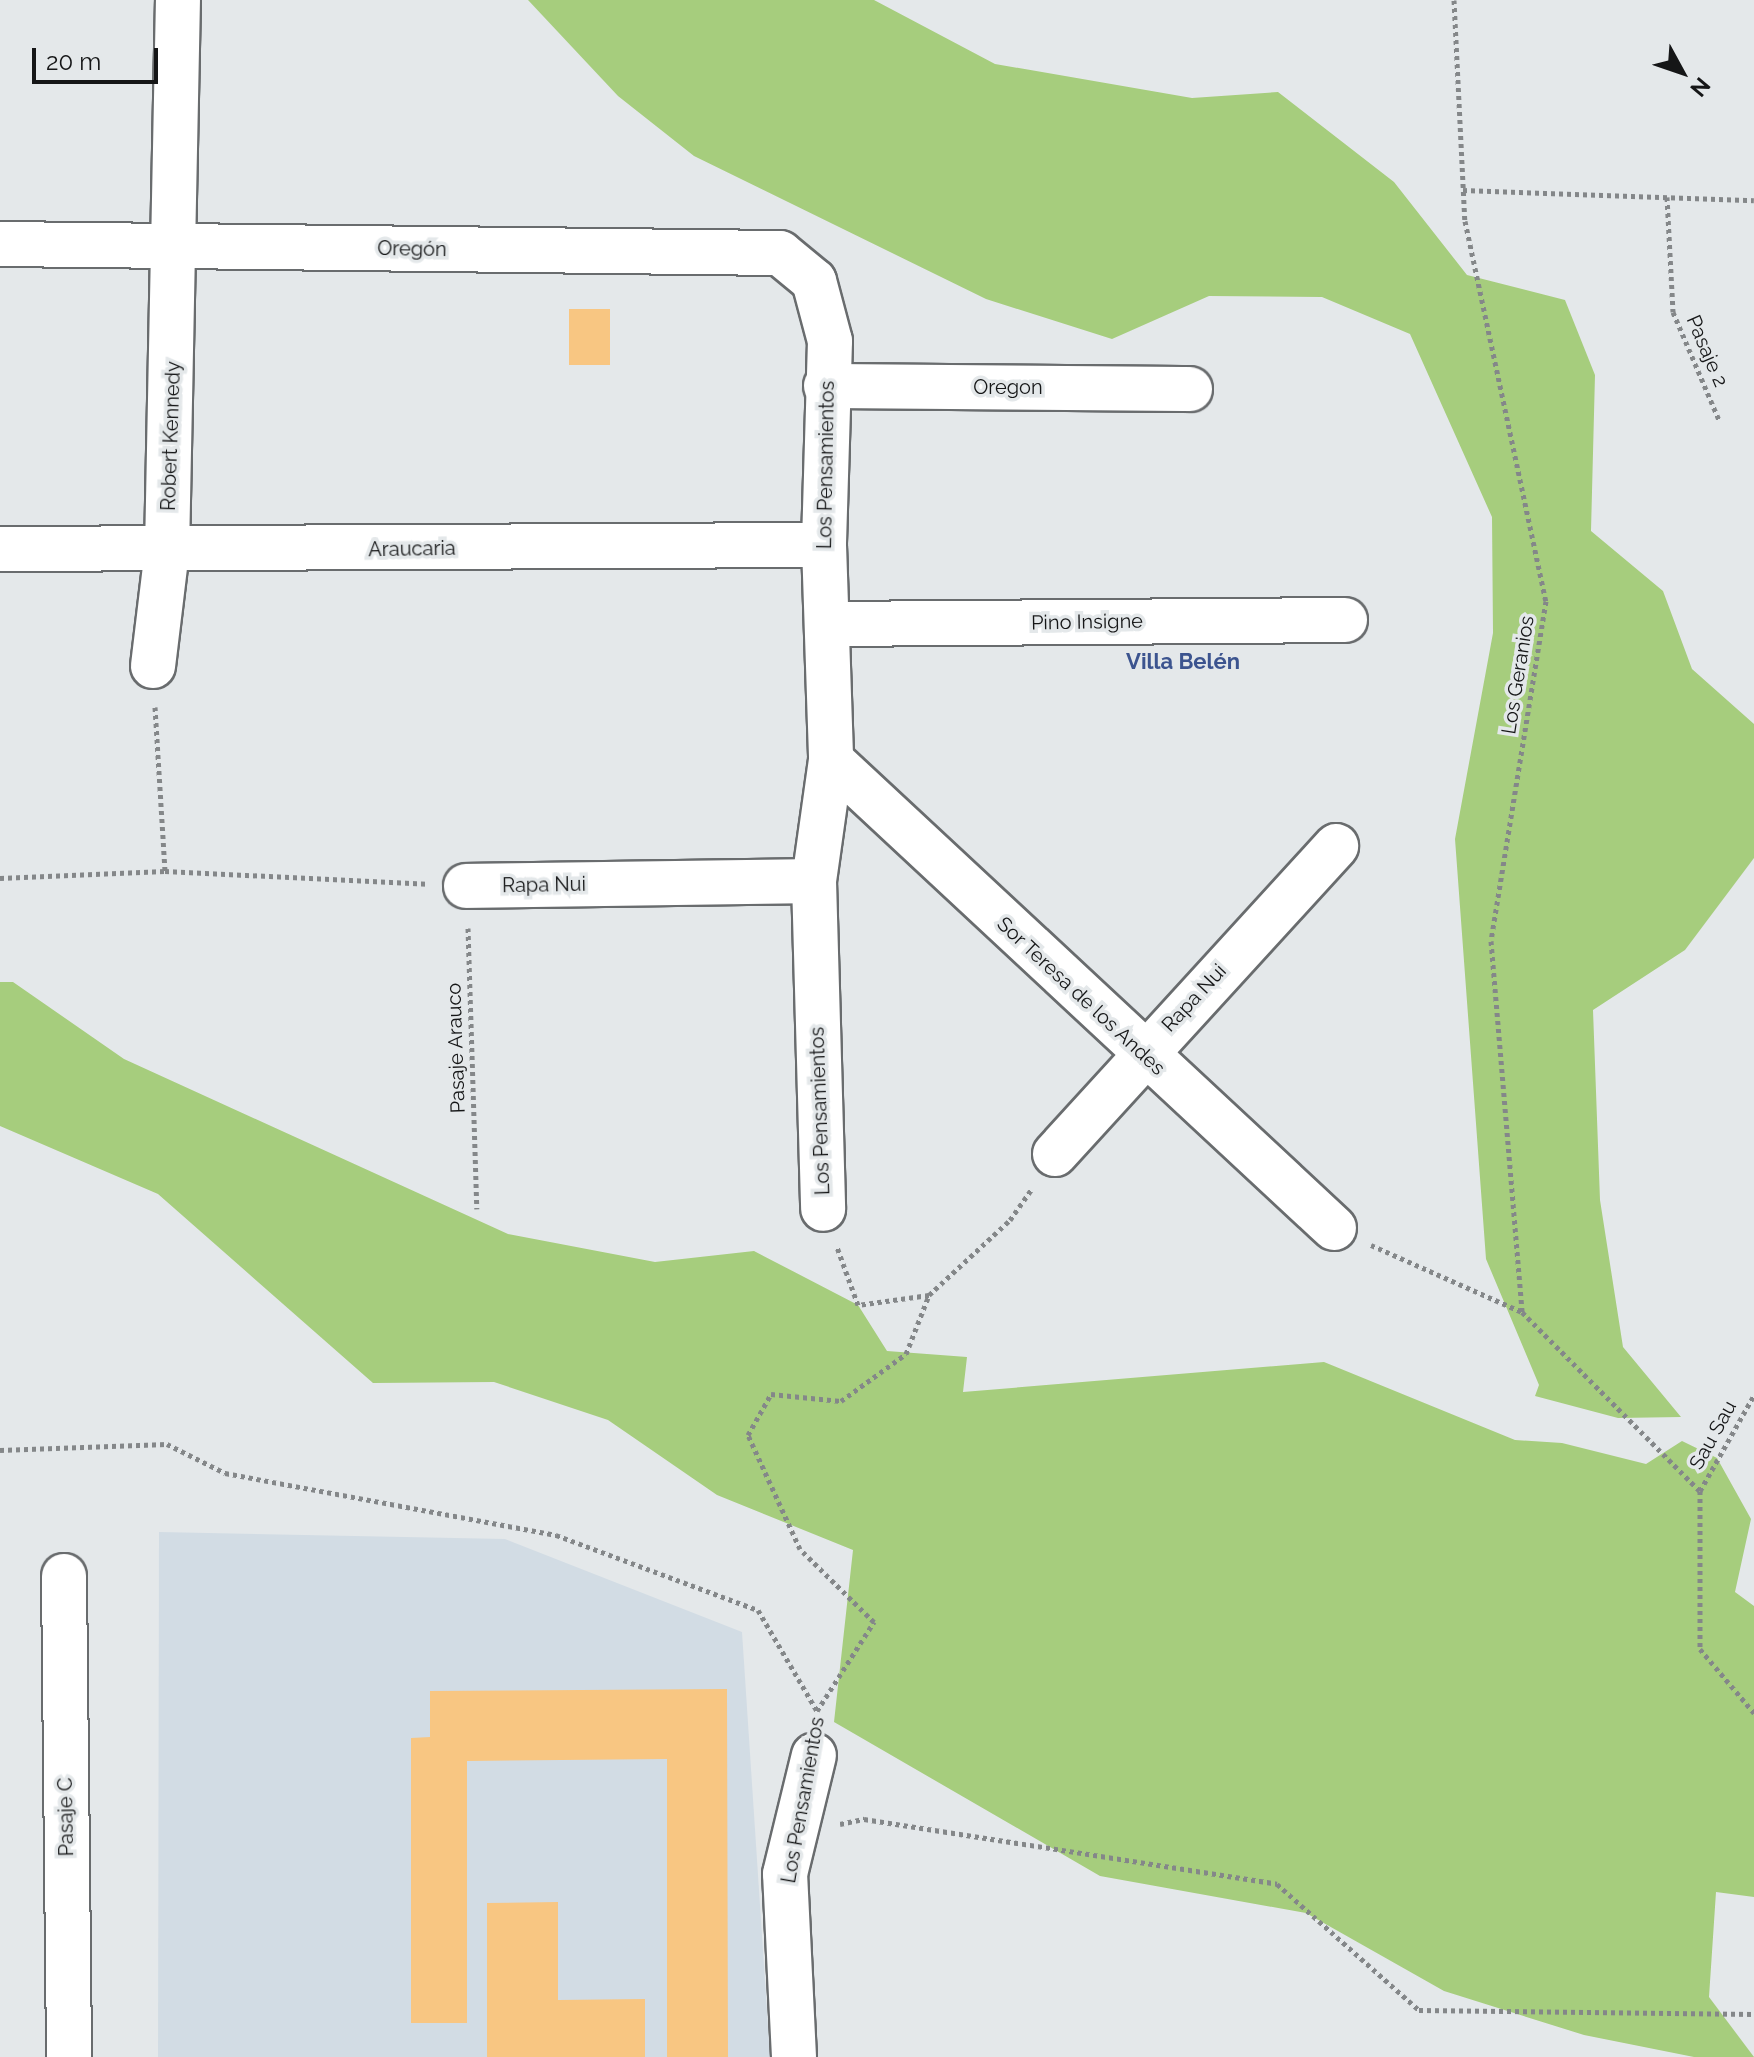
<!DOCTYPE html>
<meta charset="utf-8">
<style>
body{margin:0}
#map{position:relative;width:1754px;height:2057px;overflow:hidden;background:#e4e8ea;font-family:Raleway,sans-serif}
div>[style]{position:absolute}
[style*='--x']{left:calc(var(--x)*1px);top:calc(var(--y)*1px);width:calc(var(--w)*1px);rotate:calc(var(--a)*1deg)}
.built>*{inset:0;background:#d2dce4}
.green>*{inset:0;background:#a6cd7d}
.building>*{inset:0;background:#f8c682;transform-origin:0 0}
.path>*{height:5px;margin-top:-2.5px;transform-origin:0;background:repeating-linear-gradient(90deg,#848789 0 4px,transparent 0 8px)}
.roads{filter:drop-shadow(2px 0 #696c6e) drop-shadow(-2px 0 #696c6e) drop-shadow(0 2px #696c6e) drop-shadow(0 -2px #696c6e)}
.street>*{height:44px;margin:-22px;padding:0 22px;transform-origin:22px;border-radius:22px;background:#fff}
span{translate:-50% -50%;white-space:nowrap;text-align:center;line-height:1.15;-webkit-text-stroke:7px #e4e8ea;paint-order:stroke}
.street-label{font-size:20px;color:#151617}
.neighbourhood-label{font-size:22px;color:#3c548f;font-weight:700}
.north{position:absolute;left:1642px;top:32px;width:80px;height:80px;-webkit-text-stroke:6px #e4e8ea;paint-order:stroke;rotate:130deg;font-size:22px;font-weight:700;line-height:32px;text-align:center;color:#151617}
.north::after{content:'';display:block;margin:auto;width:28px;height:36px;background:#151617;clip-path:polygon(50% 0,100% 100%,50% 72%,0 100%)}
.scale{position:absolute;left:32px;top:48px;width:126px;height:36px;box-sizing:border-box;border:4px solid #151617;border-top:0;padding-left:10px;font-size:24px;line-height:28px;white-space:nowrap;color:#151617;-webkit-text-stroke:6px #e4e8ea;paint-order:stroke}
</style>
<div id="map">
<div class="built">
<i style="clip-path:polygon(159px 1532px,505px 1539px,742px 1632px,770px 2057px,158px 2057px)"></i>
</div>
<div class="green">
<i style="clip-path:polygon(528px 0,874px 0,995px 64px,1192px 98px,1278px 92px,1394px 182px,1467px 275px,1565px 300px,1595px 375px,1591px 531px,1663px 591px,1692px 669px,1754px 724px,1754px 858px,1685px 950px,1593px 1010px,1600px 1200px,1623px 1347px,1681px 1417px,1618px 1418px,1535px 1396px,1539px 1385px,1486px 1259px,1455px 839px,1493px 633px,1492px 517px,1410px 334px,1322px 297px,1209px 296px,1112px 339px,986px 299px,694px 156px,618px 96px)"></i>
<i style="clip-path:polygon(0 982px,13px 982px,124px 1059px,508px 1234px,655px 1262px,754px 1251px,858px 1305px,887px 1351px,967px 1357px,963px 1392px,1324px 1362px,1515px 1440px,1562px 1443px,1646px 1464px,1682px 1441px,1717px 1458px,1751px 1519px,1735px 1592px,1754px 1606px,1754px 1897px,1716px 1892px,1709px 1997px,1754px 2057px,1694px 2057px,1584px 2035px,1444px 1991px,1306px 1913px,1100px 1876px,834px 1722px,853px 1550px,717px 1495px,608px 1420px,494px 1382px,373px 1383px,158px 1194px,0 1126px)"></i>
</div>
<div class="building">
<i style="left:569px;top:309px;width:41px;height:56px"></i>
<i style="clip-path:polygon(727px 1689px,728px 2057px,667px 2057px,667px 1759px,467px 1761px,467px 2023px,411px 2023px,411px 1738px,430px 1737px,430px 1691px)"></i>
<i style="clip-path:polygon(558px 1902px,558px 2000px,645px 1999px,645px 2057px,487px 2057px,487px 1903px)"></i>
</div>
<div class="path">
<i style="--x:1454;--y:0;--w:221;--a:87.2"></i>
<i style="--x:1465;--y:221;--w:389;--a:78"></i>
<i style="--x:1546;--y:601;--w:344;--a:99.2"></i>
<i style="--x:1491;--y:941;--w:372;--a:85.2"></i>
<i style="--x:1463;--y:190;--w:291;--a:2"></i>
<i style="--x:1667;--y:197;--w:115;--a:87"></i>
<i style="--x:1673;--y:312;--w:117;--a:66.9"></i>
<i style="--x:155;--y:707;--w:164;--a:86.5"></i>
<i style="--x:0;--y:878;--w:165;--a:-2.4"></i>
<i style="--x:165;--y:871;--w:262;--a:2.8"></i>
<i style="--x:468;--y:928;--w:281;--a:88.2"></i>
<i style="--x:1371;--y:1245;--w:165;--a:23.9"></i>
<i style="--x:1522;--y:1312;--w:252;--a:45.2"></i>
<i style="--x:1700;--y:1491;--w:158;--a:90"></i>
<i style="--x:1700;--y:1649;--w:84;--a:49.8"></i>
<i style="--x:929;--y:1295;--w:110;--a:-42.8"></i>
<i style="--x:1010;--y:1220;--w:37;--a:-55"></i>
<i style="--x:0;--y:1450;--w:167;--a:-2.1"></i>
<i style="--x:167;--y:1444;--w:65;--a:26.6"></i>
<i style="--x:225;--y:1473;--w:337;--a:10.6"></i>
<i style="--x:556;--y:1535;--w:215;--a:20.4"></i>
<i style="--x:758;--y:1610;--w:117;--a:59.7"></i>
<i style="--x:1700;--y:1491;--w:110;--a:-60.6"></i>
<i style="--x:817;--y:1711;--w:106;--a:-57.4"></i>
<i style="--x:874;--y:1622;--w:104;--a:-135.4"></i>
<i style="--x:800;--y:1549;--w:125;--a:-114.5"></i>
<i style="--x:748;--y:1435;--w:47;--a:-60.7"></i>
<i style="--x:771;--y:1394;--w:70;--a:5.7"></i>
<i style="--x:841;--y:1401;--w:80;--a:-35.9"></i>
<i style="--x:906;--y:1354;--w:63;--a:-68.7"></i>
<i style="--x:929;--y:1295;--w:72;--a:172"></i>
<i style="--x:858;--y:1305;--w:62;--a:-109.9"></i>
<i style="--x:840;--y:1824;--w:25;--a:-12"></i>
<i style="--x:864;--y:1819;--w:418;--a:8.9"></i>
<i style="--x:1277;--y:1884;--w:190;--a:41.6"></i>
<i style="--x:1419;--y:2010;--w:335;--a:0.7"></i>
</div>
<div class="roads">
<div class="street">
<i style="--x:0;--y:244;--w:780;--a:0.66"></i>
<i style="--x:780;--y:253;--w:44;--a:39.5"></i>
<i style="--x:814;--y:281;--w:62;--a:75.1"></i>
<i style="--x:830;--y:341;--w:204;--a:91.7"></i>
<i style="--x:824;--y:545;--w:215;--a:88.1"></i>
<i style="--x:831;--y:760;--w:122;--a:98"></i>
<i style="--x:814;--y:881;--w:328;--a:88.4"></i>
<i style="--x:826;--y:386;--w:364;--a:0.5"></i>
<i style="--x:0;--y:549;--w:824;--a:-0.28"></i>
<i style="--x:828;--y:624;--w:517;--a:-0.44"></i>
<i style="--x:153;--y:666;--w:116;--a:-83.1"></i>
<i style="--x:167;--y:551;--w:551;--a:-88.86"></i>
<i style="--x:831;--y:760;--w:687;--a:42.94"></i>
<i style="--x:466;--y:886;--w:348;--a:-0.8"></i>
<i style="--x:1055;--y:1154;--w:417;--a:-47.6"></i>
<i style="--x:64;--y:1576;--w:481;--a:89.4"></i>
<i style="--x:794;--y:2057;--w:183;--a:-92.8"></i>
<i style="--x:785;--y:1874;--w:122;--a:-76.3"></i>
</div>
</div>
<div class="street-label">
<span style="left:412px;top:249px;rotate:1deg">Oregón</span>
<span style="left:1707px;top:351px;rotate:67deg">Pasaje 2</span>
<span style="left:1008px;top:387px">Oregon</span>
<span style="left:171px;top:436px;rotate:-88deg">Robert Kennedy</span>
<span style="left:826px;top:465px;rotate:-89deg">Los Pensamientos</span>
<span style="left:412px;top:549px;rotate:-1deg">Araucaria</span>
<span style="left:1087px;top:622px;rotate:-1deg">Pino Insigne</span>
<span style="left:1518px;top:675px;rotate:-81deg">Los Geranios</span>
<span style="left:544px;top:885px;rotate:-1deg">Rapa Nui</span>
<span style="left:1081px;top:996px;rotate:43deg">Sor Teresa de los Andes</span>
<span style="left:1194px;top:998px;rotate:-47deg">Rapa Nui</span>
<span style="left:456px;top:1048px;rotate:-92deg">Pasaje Arauco</span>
<span style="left:820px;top:1111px;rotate:-92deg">Los Pensamientos</span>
<span style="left:1713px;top:1435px;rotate:-61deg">Sau Sau</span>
<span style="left:803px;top:1800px;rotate:-80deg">Los Pensamientos</span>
<span style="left:66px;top:1817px;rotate:-91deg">Pasaje C</span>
</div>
<div class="neighbourhood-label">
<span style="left:1183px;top:662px">Villa Belén</span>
</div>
<div class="north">N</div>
<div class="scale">20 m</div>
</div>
